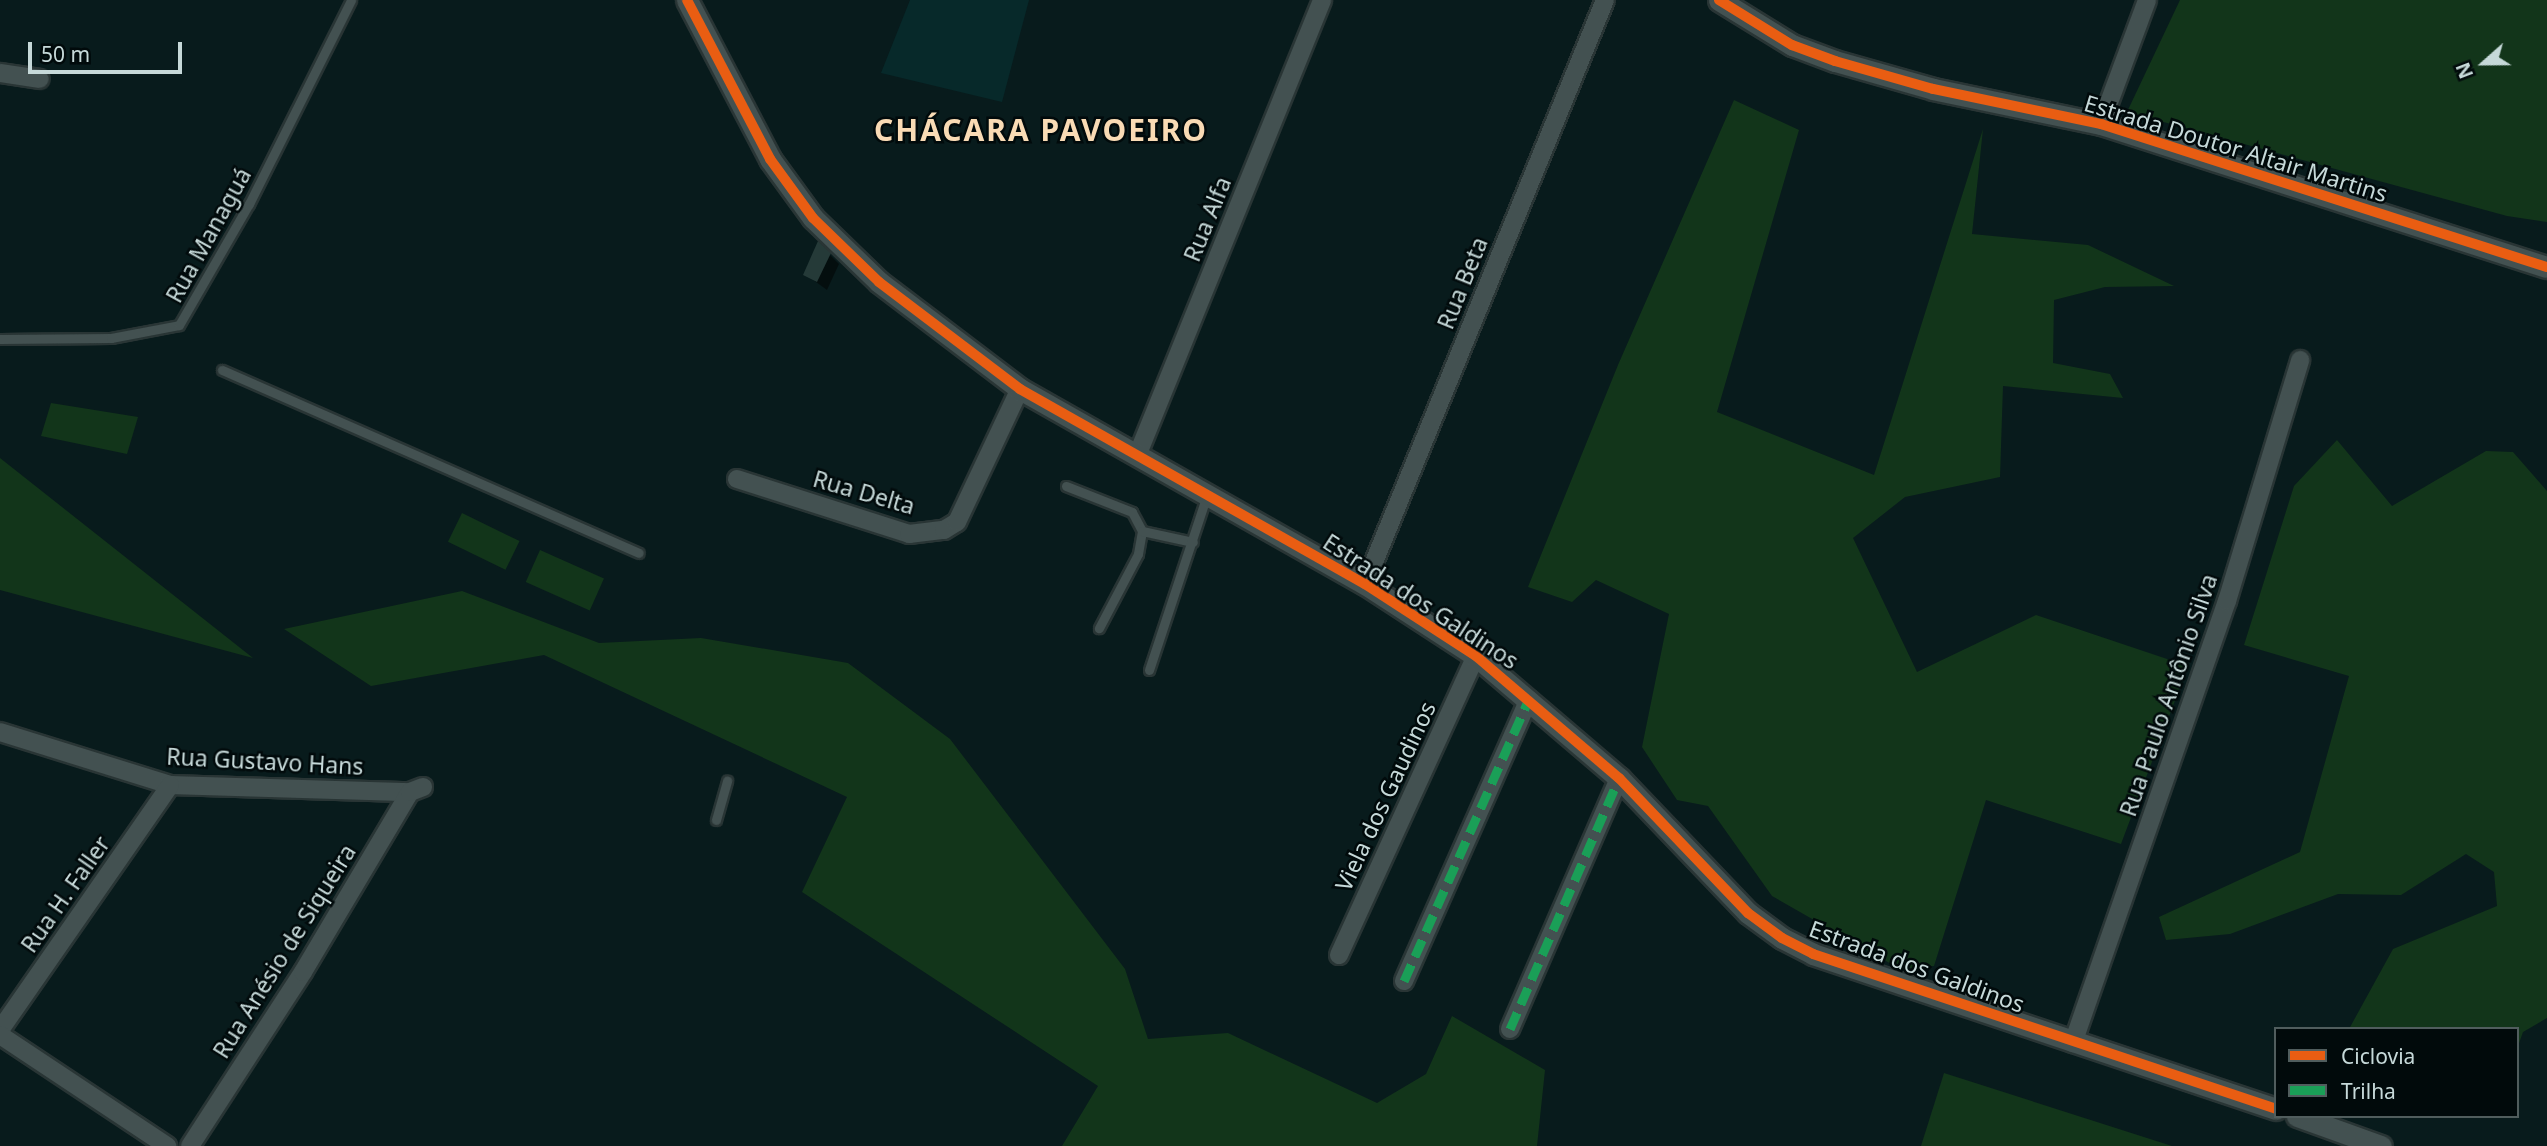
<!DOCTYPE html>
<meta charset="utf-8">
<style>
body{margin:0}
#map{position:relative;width:2547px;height:1146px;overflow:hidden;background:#081b1c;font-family:"Noto Sans",sans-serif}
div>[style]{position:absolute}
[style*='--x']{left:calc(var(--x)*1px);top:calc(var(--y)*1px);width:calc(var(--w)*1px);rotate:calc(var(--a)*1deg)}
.built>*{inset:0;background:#07292a}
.green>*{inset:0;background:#12351a;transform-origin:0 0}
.shadow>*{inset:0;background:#0007}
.building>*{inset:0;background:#253a38}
.roads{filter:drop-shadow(2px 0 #293535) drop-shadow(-2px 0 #293535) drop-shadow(0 2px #293535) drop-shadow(0 -2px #293535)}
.service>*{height:9px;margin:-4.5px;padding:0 4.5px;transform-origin:4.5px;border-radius:4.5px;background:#435151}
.minor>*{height:18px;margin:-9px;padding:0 9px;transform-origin:9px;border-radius:9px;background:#435151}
.tertiary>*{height:21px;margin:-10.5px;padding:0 10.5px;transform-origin:10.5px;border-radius:10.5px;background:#435151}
.quiet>*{height:9px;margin-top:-4.5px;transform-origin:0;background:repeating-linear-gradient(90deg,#1a9f57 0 18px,transparent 0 27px)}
.cycleway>*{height:10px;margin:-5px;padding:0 5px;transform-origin:5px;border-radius:5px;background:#e95d12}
span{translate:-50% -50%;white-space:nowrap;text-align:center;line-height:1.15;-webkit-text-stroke:5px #010a0b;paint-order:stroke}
.street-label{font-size:23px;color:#c6d9d9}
.district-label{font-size:30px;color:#f9dbb5;font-weight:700;letter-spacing:2px}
.legend{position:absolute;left:2274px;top:1027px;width:245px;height:91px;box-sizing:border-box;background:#010a0b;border:2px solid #505d5d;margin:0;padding:9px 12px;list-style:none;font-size:21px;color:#c6d9d9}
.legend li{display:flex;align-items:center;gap:14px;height:35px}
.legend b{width:35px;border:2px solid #505d5d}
.north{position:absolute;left:2449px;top:28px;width:70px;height:70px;-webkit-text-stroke:5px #010a0b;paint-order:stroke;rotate:249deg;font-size:19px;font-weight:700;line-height:28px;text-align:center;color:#c6d9d9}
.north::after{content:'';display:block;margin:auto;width:24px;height:32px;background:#c6d9d9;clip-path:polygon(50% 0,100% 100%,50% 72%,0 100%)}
.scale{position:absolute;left:28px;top:42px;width:154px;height:32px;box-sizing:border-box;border:4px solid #c6d9d9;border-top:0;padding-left:9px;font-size:21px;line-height:24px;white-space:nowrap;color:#c6d9d9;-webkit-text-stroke:5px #010a0b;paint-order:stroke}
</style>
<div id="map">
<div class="built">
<i style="clip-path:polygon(910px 0,1029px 0,1002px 102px,881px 73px)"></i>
</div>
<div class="green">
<i style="clip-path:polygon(2180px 0,2547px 0,2547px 222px,2507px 216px,2127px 112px)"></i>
<i style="clip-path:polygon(1734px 100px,1799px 130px,1717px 412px,1874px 475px,1983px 129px,1972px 234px,2088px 245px,2174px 286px,2105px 287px,2054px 300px,2053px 363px,2110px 374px,2123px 398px,2003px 386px,2000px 477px,1905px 497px,1853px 538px,1917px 672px,2036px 615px,2188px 666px,2121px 844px,1986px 800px,1934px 966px,1900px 969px,1772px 896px,1708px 806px,1677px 800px,1642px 747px,1669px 614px,1596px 580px,1572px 602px,1528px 587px,1618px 365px)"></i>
<i style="clip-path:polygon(51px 403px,138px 417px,127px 454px,41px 436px)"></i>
<i style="clip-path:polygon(2337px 440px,2392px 506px,2486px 451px,2513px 452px,2547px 491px,2547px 1018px,2523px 1032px,2517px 1049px,2517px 1029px,2349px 1029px,2393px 949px,2497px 906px,2494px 872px,2466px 854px,2401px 895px,2338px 894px,2230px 934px,2166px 940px,2159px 917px,2300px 852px,2349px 676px,2244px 645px,2294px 486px)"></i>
<i style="clip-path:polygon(0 458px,253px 658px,0 590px)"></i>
<i style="left:462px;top:513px;width:64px;height:32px;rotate:26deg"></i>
<i style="left:540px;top:550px;width:70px;height:35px;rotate:24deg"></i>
<i style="clip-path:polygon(462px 591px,599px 643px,701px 638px,848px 663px,950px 739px,1125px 969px,1148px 1039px,1228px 1033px,1377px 1103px,1426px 1074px,1452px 1016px,1545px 1070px,1537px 1146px,1062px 1146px,1098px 1086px,802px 892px,847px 797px,544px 655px,371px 686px,284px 629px)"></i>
<i style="clip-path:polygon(1944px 1073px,2172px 1146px,1921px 1146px)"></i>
</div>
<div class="shadow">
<i style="clip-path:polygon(819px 244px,839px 264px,827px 290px,805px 274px)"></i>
</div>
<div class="building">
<i style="clip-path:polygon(818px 241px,831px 253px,817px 282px,803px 275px)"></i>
</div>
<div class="roads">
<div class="service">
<i style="--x:0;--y:339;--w:111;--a:-0.5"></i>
<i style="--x:111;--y:338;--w:69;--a:-10.8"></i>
<i style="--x:179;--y:325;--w:140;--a:-60"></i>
<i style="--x:249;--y:204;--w:228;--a:-63.4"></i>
<i style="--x:222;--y:370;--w:455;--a:23.7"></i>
<i style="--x:1066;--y:486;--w:71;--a:21.5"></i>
<i style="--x:1132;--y:512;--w:21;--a:62"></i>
<i style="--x:1142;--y:531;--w:23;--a:100"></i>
<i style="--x:1138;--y:554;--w:84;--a:117.8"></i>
<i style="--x:1142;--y:531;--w:52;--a:12.2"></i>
<i style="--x:1149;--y:670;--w:184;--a:-71.7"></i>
<i style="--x:716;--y:820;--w:41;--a:-74.2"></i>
</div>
<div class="minor">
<i style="--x:0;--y:73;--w:40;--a:8.5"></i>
<i style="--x:2101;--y:124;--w:132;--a:-69.6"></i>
<i style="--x:1137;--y:456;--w:492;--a:-67.9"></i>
<i style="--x:737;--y:479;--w:181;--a:17.7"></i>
<i style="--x:909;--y:534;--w:35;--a:-7"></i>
<i style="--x:944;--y:530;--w:15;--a:-32"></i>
<i style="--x:957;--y:522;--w:147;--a:-64.7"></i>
<i style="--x:1365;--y:584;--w:631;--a:-67.66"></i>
<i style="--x:0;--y:732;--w:178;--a:17.3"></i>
<i style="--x:170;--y:785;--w:240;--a:1.7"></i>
<i style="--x:1339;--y:955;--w:329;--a:-65.4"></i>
<i style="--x:1404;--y:981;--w:308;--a:-66.1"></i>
<i style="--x:1510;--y:1029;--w:274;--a:-66.5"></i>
<i style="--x:0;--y:1030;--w:298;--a:-55.2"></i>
<i style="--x:0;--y:1035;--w:201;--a:33.6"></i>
<i style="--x:2073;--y:1043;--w:468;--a:-70.8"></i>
<i style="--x:2227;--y:601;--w:252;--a:-73.1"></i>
<i style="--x:190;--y:1146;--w:207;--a:-57"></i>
<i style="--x:303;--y:972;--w:209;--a:-59.3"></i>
<i style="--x:410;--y:792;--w:14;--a:-21"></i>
</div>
<div class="tertiary">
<i style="--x:687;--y:0;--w:179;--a:62.4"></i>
<i style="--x:770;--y:159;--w:73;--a:53.9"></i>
<i style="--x:813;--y:218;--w:92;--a:44.1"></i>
<i style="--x:879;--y:282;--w:177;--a:37.2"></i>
<i style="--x:1020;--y:389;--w:396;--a:29.5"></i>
<i style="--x:1365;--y:584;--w:132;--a:33"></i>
<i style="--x:1476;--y:656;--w:188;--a:40.5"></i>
<i style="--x:1619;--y:778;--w:187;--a:46.3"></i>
<i style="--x:1748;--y:913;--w:42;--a:36.3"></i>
<i style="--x:1782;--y:938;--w:35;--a:27"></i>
<i style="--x:1813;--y:954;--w:488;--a:18.5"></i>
<i style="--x:1719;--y:0;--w:86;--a:31.7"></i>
<i style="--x:1792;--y:45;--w:46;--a:20.4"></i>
<i style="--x:1835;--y:61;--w:102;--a:15.9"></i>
<i style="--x:1933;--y:89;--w:172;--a:11.8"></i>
<i style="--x:2101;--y:124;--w:468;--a:17.8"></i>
<i style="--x:2297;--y:1116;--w:89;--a:19.7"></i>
</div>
</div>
<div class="quiet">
<i style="--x:1404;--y:981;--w:308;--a:-66.1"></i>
<i style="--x:1510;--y:1029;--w:274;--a:-66.5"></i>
</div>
<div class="cycleway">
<i style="--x:687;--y:0;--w:179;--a:62.4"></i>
<i style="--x:770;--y:159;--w:73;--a:53.9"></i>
<i style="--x:813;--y:218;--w:92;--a:44.1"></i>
<i style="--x:879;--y:282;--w:177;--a:37.2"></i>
<i style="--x:1020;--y:389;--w:396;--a:29.5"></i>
<i style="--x:1365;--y:584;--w:132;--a:33"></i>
<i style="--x:1476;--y:656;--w:188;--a:40.5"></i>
<i style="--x:1619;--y:778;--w:187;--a:46.3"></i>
<i style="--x:1748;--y:913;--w:42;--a:36.3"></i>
<i style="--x:1782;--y:938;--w:35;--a:27"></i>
<i style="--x:1813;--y:954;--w:488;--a:18.5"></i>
<i style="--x:1719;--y:0;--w:86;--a:31.7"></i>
<i style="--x:1792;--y:45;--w:46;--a:20.4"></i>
<i style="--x:1835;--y:61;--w:102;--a:15.9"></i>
<i style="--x:1933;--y:89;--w:172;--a:11.8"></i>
<i style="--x:2101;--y:124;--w:468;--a:17.8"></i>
</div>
<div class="street-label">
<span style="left:2236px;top:148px;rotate:17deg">Estrada Doutor Altair Martins</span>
<span style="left:1207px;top:219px;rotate:-68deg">Rua Alfa</span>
<span style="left:208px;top:235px;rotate:-61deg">Rua Managuá</span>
<span style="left:1462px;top:283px;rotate:-68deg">Rua Beta</span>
<span style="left:864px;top:492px;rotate:16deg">Rua Delta</span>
<span style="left:1421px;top:601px;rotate:33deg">Estrada dos Galdinos</span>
<span style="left:2168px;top:695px;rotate:-71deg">Rua Paulo Antônio Silva</span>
<span style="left:265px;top:761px;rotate:3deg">Rua Gustavo Hans</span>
<span style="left:1385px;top:796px;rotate:-65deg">Viela dos Gaudinos</span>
<span style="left:65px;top:894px;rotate:-55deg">Rua H. Faller</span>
<span style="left:284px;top:951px;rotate:-58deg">Rua Anésio de Siqueira</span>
<span style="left:1917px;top:966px;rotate:20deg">Estrada dos Galdinos</span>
</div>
<div class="district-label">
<span style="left:1041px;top:130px">CHÁCARA PAVOEIRO</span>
</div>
<ul class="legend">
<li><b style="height:9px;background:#e95d12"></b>Ciclovia</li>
<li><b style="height:9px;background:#1a9f57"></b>Trilha</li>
</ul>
<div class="north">N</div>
<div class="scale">50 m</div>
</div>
